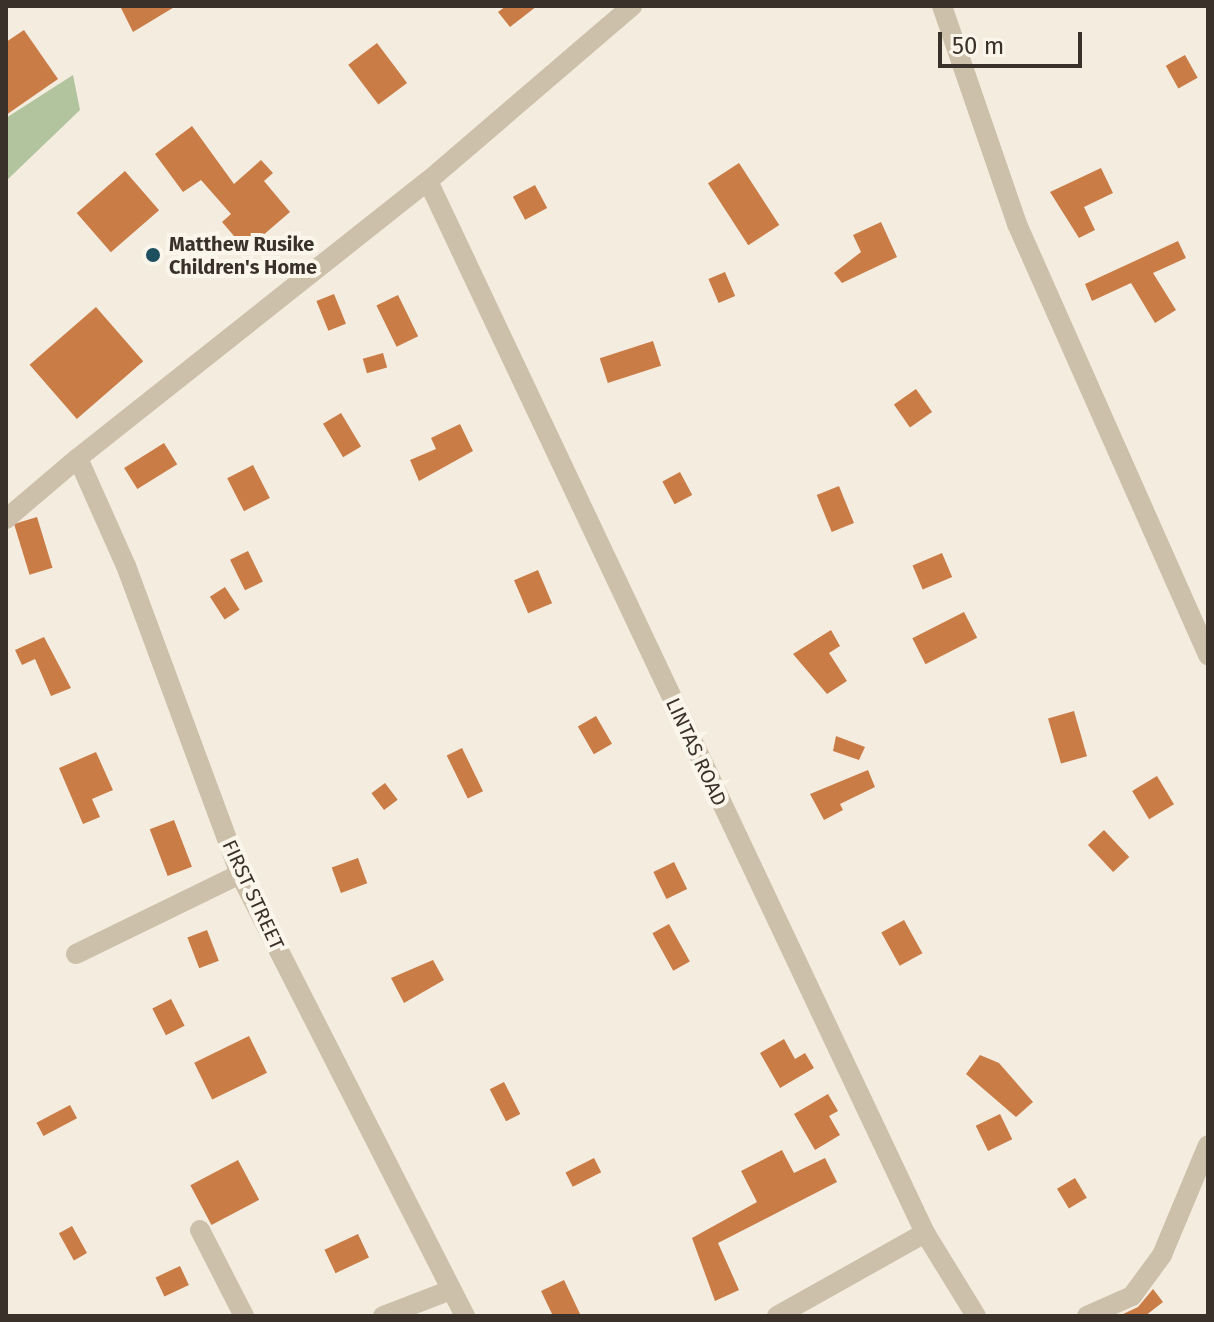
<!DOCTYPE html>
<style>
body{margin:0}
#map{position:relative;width:1214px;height:1322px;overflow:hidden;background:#f4eddf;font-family:"Fira Sans",sans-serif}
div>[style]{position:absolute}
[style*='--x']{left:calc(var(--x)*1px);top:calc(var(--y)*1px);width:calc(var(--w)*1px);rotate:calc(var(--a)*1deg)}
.green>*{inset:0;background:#b1c49e}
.building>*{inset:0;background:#ca7c47;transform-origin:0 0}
.minor>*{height:20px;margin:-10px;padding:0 10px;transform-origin:10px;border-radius:10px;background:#cdc0aa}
.tertiary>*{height:20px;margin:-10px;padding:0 10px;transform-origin:10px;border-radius:10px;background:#cdc0aa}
.dots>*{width:22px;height:22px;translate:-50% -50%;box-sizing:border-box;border:4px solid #fbf6ec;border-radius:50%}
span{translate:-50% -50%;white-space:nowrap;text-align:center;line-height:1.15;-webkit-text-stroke:8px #fbf6ec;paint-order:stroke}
.poi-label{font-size:20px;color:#3a322a;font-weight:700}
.left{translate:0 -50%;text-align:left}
.street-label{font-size:20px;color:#3a322a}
.frame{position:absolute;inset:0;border:8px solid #3a322a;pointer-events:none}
.scale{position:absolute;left:938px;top:32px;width:144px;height:36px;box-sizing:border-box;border:4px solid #3a322a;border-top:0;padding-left:10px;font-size:24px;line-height:28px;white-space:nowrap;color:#3a322a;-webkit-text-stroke:6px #fbf6ec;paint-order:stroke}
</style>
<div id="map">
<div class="green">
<i style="clip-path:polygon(73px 75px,80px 110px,6px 181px,6px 118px)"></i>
</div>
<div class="building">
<i style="clip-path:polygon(120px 6px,176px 6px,133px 32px)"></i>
<i style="clip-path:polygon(506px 6px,537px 6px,510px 27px,498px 12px)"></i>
<i style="clip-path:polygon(24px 30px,58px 79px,6px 115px,6px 42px)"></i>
<i style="left:377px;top:43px;width:50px;height:36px;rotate:53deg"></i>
<i style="left:1185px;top:55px;width:26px;height:22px;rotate:61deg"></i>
<i style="clip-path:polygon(192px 126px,234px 184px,261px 160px,273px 173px,264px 181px,290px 212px,246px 250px,222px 222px,231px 214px,201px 180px,183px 192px,155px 154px)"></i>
<i style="left:739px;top:163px;width:74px;height:37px;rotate:57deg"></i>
<i style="clip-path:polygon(1101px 168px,1113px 193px,1084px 207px,1095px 230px,1079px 238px,1050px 192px)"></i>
<i style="left:125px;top:171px;width:52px;height:64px;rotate:49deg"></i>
<i style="left:535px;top:185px;width:26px;height:25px;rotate:62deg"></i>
<i style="clip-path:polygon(881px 222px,897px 257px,842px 283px,834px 273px,861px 252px,853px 235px)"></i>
<i style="clip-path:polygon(1178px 241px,1186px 258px,1153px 273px,1176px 310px,1155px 323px,1131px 283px,1092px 301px,1085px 284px)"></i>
<i style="left:725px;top:272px;width:26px;height:18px;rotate:67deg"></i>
<i style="left:334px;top:294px;width:32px;height:19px;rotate:68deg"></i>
<i style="left:398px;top:295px;width:46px;height:24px;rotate:64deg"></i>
<i style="left:96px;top:307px;width:72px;height:88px;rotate:49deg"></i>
<i style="left:653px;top:341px;width:26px;height:56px;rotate:72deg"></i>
<i style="left:383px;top:353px;width:15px;height:21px;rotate:74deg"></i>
<i style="left:916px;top:389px;width:28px;height:27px;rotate:55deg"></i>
<i style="left:341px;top:413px;width:39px;height:21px;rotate:59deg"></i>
<i style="clip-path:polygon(460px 424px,473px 451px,419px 481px,410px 460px,436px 449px,431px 438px)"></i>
<i style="left:164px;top:443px;width:25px;height:47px;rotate:58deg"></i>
<i style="left:253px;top:465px;width:37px;height:29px;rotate:63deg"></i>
<i style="left:680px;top:472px;width:26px;height:20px;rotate:62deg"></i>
<i style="left:839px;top:486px;width:40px;height:24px;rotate:68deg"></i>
<i style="left:37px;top:517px;width:53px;height:24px;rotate:73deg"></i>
<i style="left:248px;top:551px;width:34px;height:20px;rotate:64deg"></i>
<i style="left:942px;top:553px;width:26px;height:32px;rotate:67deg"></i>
<i style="left:538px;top:570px;width:36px;height:26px;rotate:67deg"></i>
<i style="left:225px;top:587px;width:27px;height:18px;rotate:57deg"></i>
<i style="left:964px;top:612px;width:29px;height:58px;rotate:63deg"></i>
<i style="clip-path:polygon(831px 630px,840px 646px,829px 653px,847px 681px,827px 694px,793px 654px)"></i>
<i style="clip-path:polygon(44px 637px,71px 688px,51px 696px,35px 659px,22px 665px,15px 650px)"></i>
<i style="left:1074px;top:711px;width:47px;height:27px;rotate:74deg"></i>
<i style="left:596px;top:716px;width:32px;height:21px;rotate:60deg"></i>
<i style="clip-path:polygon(836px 736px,865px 747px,859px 760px,833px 751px)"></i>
<i style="left:462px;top:748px;width:48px;height:17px;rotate:64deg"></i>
<i style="clip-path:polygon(96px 752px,113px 790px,92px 799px,100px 817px,83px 824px,59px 768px)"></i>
<i style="clip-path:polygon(868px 770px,875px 787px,840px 804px,843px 810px,824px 820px,810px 794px)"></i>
<i style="left:1157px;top:776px;width:33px;height:29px;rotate:59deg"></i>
<i style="left:385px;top:783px;width:21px;height:17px;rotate:53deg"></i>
<i style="left:174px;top:820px;width:50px;height:26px;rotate:69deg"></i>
<i style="left:1104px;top:830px;width:37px;height:22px;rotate:47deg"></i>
<i style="left:358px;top:858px;width:27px;height:28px;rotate:70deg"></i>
<i style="left:674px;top:862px;width:30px;height:23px;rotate:64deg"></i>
<i style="left:904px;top:920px;width:38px;height:26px;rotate:61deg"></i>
<i style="left:669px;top:924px;width:43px;height:19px;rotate:61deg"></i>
<i style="left:207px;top:930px;width:33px;height:21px;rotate:69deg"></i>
<i style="clip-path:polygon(433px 960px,444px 980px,404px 1003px,391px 978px)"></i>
<i style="left:171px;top:999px;width:30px;height:21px;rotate:63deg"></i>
<i style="left:249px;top:1036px;width:41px;height:61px;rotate:64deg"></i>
<i style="clip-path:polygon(784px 1039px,795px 1059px,805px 1053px,814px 1068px,780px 1088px,760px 1053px)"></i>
<i style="clip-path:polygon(980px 1055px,999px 1063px,1033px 1102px,1016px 1117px,966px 1074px)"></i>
<i style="left:504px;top:1082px;width:36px;height:16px;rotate:63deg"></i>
<i style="clip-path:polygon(828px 1094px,838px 1111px,829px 1116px,840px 1135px,815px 1150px,794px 1114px)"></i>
<i style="left:70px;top:1105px;width:15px;height:38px;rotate:62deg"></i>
<i style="left:1000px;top:1114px;width:28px;height:27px;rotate:64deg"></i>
<i style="clip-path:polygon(782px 1150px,794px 1173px,825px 1158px,837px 1182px,718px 1243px,739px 1290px,715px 1301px,692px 1238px,757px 1202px,741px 1171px)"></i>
<i style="left:594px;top:1158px;width:16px;height:32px;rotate:63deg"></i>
<i style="left:238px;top:1160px;width:45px;height:54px;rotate:62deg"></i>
<i style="left:1075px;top:1178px;width:23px;height:21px;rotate:59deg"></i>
<i style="left:72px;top:1226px;width:31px;height:15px;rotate:61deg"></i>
<i style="left:358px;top:1234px;width:26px;height:37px;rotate:65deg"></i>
<i style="left:180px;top:1266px;width:21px;height:27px;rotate:65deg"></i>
<i style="clip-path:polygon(564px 1280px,581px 1316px,553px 1316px,541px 1291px)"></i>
<i style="clip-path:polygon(1153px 1289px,1163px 1302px,1145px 1316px,1119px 1316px,1138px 1307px)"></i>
</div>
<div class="minor">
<i style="--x:942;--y:6;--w:231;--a:71"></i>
<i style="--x:1017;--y:224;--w:472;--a:66.1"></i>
<i style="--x:428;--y:181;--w:1163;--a:64.71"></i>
<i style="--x:925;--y:1233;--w:97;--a:58.4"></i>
<i style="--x:6;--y:519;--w:94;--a:-40.3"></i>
<i style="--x:76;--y:954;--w:182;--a:-26"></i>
<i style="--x:200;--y:1230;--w:97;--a:62.9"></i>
<i style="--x:383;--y:1316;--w:73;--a:-20.9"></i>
<i style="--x:777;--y:1316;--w:170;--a:-29.3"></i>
<i style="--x:1087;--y:1316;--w:49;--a:-24"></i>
<i style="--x:1132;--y:1296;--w:51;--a:-53.8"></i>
<i style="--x:1162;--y:1255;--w:119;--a:-67.3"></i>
</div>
<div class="tertiary">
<i style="--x:465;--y:1316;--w:496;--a:-117"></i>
<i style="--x:240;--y:874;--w:328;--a:-110.3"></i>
<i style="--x:126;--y:566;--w:118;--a:-114"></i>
<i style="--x:78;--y:458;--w:446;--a:-38.4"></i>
<i style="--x:428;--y:181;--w:269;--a:-40.6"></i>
</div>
<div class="dots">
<i style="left:153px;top:255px;background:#1d4f5e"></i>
</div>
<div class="poi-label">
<span class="left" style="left:169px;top:256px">Matthew Rusike<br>Children's Home</span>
</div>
<div class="street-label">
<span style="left:696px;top:752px;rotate:65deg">LINTAS ROAD</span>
<span style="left:253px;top:895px;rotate:65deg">FIRST STREET</span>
</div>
<div class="frame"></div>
<div class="scale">50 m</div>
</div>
